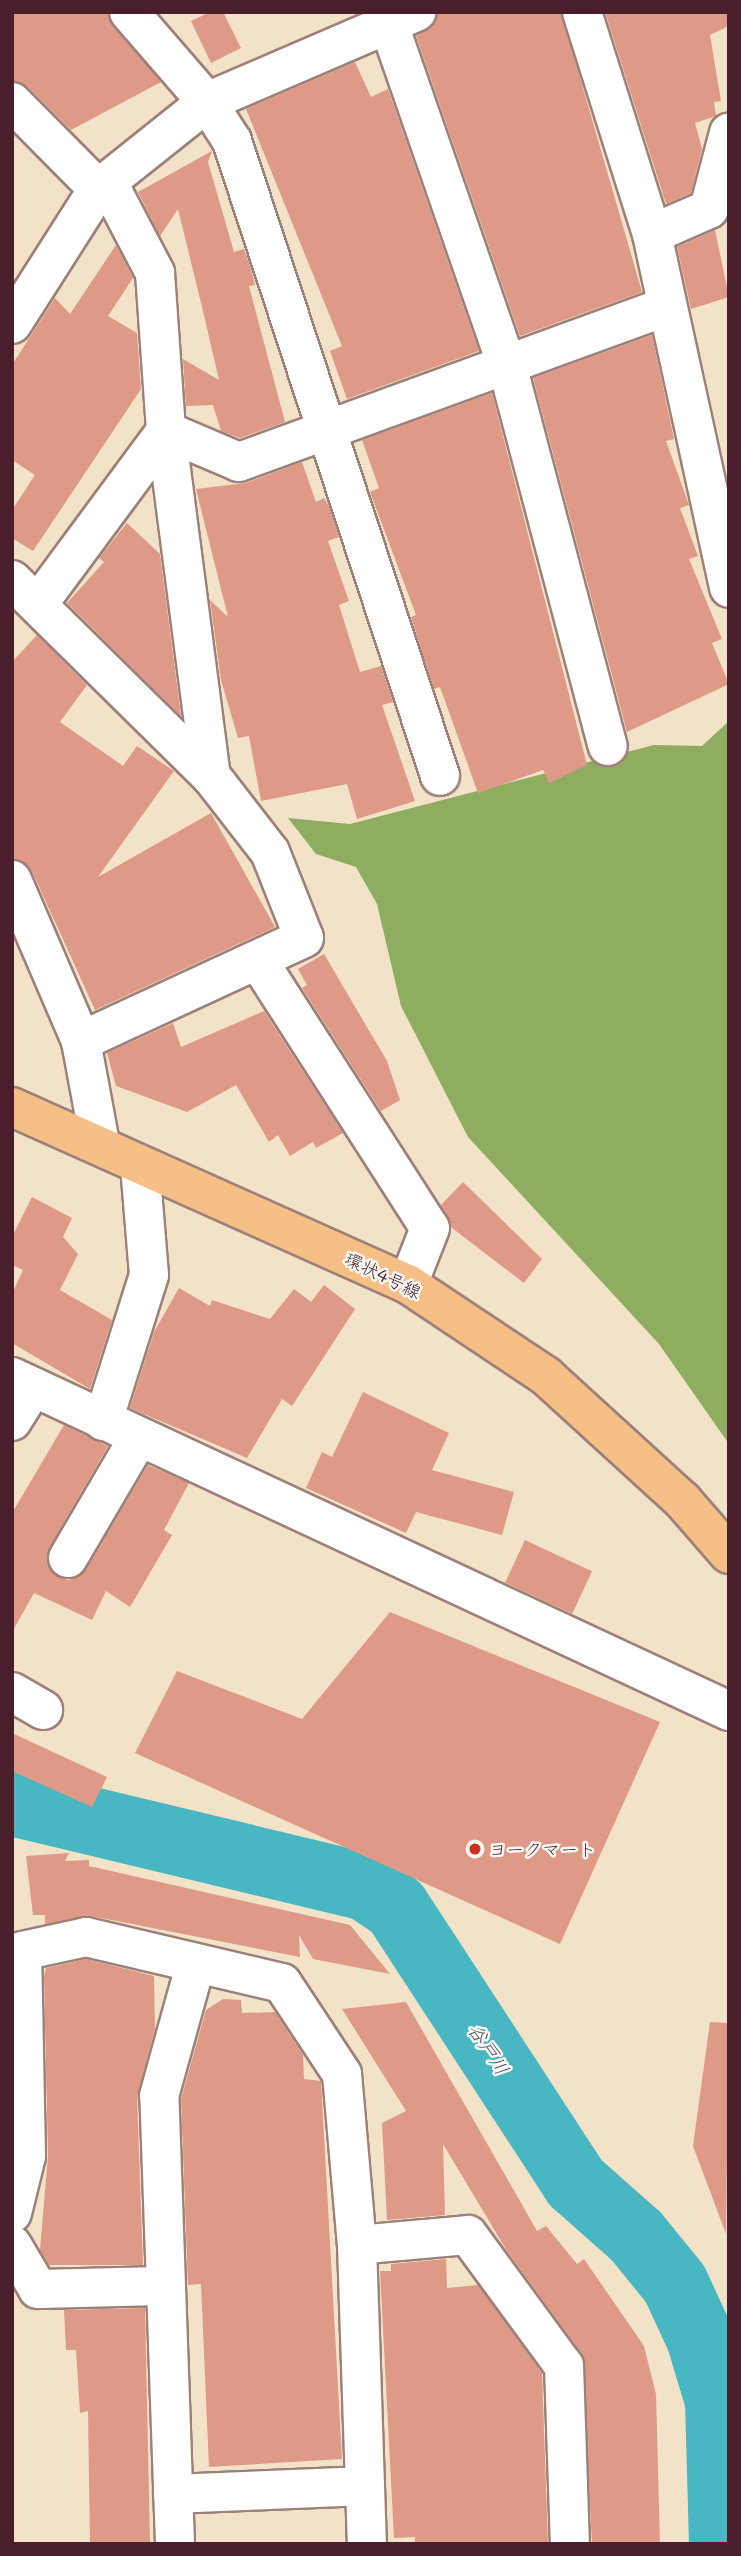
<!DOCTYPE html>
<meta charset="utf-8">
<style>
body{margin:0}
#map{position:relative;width:741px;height:2556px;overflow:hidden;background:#f1e2c8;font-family:Mali,"Klee One",sans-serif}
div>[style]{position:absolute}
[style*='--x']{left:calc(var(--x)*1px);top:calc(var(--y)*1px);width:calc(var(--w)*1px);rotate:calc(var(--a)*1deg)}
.forest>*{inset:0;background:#8ead60}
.river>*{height:68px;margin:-34px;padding:0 34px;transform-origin:34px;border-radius:34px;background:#48b7c2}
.building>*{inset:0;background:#de9a86;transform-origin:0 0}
.roads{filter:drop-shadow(2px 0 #9e807a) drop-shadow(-2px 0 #9e807a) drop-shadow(0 2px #9e807a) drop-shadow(0 -2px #9e807a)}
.minor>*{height:38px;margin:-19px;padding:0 19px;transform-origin:19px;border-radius:19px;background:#fff}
.major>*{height:38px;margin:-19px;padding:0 19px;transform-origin:19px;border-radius:19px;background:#f5bf86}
.dots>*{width:19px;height:19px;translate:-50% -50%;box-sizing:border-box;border:4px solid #f6f6f2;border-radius:50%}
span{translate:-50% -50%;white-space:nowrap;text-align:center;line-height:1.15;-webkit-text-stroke:5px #f6f6f2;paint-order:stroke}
.street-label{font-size:18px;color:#4a1f2b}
.poi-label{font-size:18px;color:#4a1f2b}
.left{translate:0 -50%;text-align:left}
.water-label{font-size:19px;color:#495460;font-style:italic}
.frame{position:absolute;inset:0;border:14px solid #4a1f2b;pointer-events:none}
</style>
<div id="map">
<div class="forest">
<i style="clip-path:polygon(729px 721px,729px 1444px,659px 1344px,468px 1137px,401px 1006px,377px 904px,356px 867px,316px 854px,288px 818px,350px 824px,654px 745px,702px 746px)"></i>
</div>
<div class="river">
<i style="--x:12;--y:1802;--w:364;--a:13.5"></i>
<i style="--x:366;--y:1887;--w:36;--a:34"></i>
<i style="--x:396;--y:1907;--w:330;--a:56.9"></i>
<i style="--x:576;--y:2183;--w:80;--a:41.5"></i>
<i style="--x:636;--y:2236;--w:62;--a:50.9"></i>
<i style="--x:675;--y:2284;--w:60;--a:65.2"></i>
<i style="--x:700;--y:2338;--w:66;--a:73.2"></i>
<i style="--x:719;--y:2401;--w:143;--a:88.4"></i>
</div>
<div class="building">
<i style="clip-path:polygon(12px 12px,106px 12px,161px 82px,71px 130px,28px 87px,12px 81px)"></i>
<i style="clip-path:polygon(210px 12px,223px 12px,241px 48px,211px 63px,191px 21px)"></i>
<i style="clip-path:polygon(437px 12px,561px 12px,642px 292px,520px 336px,416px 36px,433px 26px)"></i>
<i style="clip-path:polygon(605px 12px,729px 12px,729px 26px,710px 35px,721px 101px,714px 102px,716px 116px,695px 123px,702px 149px,691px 193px,666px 204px)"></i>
<i style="clip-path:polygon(355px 62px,371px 97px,388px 89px,479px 351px,347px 399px,330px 351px,342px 346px,246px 109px)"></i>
<i style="clip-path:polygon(212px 151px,208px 162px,234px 252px,244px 249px,250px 266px,255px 285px,249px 286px,285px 422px,240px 438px,221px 431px,213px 405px,186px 406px,183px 359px,219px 380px,203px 311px,178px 209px,160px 236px,138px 192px)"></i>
<i style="clip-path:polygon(715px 230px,729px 297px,691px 309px,677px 247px)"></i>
<i style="clip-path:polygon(116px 245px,133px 278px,108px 316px,137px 333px,141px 389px,33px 551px,12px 538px,12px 510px,35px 475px,12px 460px,12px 365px,55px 298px,70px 314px)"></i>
<i style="clip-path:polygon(652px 335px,674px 439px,666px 441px,689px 505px,680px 508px,698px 556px,689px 559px,722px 639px,712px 643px,729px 684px,627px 732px,533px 378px)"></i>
<i style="clip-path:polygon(492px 393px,587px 765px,549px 783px,543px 770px,478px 793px,440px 687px,434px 689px,411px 617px,416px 615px,370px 492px,379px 488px,362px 440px)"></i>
<i style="clip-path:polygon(302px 462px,316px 502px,324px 498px,329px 506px,339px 537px,328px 541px,349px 601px,339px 605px,360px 672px,381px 666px,393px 702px,382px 705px,415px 801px,357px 819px,347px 784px,261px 801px,249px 736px,238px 738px,221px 680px,210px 600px,228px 617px,196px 489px,246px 483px)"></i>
<i style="clip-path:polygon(127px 523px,160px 554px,181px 716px,67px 603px,104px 562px,99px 558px)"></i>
<i style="clip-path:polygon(37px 635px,87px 685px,60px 722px,123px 766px,137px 746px,174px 771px,98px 877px,211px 813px,275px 927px,95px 1010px,32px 871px,12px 859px,12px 662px)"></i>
<i style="clip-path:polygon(324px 954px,387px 1061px,400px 1100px,381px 1111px,302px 988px,307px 985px,298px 969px)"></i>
<i style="clip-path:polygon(264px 1011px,343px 1133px,316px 1148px,313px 1142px,290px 1156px,278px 1135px,269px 1142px,236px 1085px,187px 1112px,116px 1086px,107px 1053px,173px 1023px,181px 1047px)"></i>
<i style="clip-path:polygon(463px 1182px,542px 1259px,524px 1283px,452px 1228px,441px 1205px)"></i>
<i style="clip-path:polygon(32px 1197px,72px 1218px,63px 1237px,78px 1254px,60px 1290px,112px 1320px,90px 1389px,12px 1343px,12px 1294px,23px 1270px,12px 1265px,12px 1237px)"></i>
<i style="clip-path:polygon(324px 1285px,355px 1309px,292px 1406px,282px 1399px,247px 1458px,130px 1408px,154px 1332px,179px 1288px,210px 1306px,212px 1300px,270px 1319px,294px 1289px,311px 1302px)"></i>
<i style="clip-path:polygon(363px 1392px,449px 1433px,432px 1470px,514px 1492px,502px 1535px,416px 1512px,406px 1533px,306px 1488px,322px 1452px,332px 1457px)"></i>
<i style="clip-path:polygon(64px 1425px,108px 1446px,49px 1548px,49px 1568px,58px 1577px,69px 1580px,86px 1570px,148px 1465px,189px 1483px,164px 1530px,172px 1535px,130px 1607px,106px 1591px,92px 1620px,34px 1593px,12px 1632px,12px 1513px)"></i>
<i style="left:525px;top:1540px;width:74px;height:47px;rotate:25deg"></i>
<i style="clip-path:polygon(390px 1612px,660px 1722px,560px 1944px,135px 1753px,177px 1671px,302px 1719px)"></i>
<i style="clip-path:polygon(12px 1733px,107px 1777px,92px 1807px,12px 1771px)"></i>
<i style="clip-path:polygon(69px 1853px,65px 1861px,89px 1860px,89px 1866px,350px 1925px,390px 1974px,313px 1959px,299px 1935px,300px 1957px,91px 1916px,45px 1924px,45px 1915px,33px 1915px,26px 1856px)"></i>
<i style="clip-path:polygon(86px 1959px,154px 1976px,155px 2029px,137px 2096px,143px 2265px,49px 2265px,40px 2250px,48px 2156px,44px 1977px,46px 1968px)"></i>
<i style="clip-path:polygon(223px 1999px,241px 2000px,242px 2013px,275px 2012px,303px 2055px,304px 2079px,321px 2081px,342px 2459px,209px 2467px,201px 2284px,188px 2285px,181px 2099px,206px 2010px)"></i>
<i style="clip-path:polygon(406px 2002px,537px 2231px,546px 2226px,577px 2264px,584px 2259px,644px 2346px,656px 2394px,660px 2544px,592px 2544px,582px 2354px,507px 2251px,443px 2144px,445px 2215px,387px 2220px,382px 2123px,406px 2111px,342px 2009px)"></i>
<i style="clip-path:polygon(710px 2022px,729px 2023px,726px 2234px,693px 2146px)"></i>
<i style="clip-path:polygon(446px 2259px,447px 2288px,478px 2285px,542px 2373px,548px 2544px,415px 2544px,415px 2537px,394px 2538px,380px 2271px,391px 2271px,391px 2264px)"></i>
<i style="clip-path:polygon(145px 2308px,150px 2544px,90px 2544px,88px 2411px,80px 2413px,76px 2350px,66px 2350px,64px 2310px)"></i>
</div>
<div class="roads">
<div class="minor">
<i style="--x:129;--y:12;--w:119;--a:49.1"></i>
<i style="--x:207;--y:102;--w:46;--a:57.3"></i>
<i style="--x:232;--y:141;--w:668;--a:71.86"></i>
<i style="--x:582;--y:12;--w:233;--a:72.5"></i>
<i style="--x:652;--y:234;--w:362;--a:77.7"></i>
<i style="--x:389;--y:25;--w:360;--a:70.9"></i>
<i style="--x:507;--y:365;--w:394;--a:75.2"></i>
<i style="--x:12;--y:102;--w:122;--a:45.3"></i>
<i style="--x:107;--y:181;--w:104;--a:62.4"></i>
<i style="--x:155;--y:273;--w:158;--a:86"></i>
<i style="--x:166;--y:431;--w:348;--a:82.6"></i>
<i style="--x:652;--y:234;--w:62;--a:-23.7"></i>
<i style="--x:709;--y:209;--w:79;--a:-75.3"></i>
<i style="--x:12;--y:324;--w:160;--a:-57.5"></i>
<i style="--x:98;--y:189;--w:139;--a:-38.6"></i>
<i style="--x:207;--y:102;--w:228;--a:-23.3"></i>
<i style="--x:12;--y:580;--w:279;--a:44.6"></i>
<i style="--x:211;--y:776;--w:96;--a:52.2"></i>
<i style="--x:270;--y:852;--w:92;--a:68.4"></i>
<i style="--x:304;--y:938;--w:246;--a:155.2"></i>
<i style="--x:38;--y:604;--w:215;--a:-53.5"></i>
<i style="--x:166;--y:431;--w:79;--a:23"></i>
<i style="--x:239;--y:462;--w:453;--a:-20"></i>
<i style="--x:12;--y:880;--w:175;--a:66.8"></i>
<i style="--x:81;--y:1041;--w:105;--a:79.5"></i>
<i style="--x:259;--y:962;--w:316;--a:57.3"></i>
<i style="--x:430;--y:1228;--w:60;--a:111.4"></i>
<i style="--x:12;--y:1377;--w:791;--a:24.98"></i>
<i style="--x:12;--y:1421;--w:40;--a:-58"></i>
<i style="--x:103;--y:1421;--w:153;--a:-72.5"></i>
<i style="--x:149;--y:1275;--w:109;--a:-94.7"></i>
<i style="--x:68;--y:1558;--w:140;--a:-59.6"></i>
<i style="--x:12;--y:1692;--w:36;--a:30"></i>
<i style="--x:12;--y:2213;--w:59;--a:-76.2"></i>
<i style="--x:26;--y:2156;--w:205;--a:-91.1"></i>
<i style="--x:22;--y:1951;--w:66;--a:-12.3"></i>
<i style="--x:86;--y:1937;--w:201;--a:13.2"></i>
<i style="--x:282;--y:1983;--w:109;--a:56.6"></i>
<i style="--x:342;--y:2074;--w:172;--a:85"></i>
<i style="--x:357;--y:2245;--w:299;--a:88.1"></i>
<i style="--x:12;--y:2245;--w:51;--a:59.4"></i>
<i style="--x:38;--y:2289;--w:124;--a:-1.4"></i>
<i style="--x:357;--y:2245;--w:111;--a:-5.1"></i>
<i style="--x:468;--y:2235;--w:162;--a:53.8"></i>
<i style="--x:564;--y:2366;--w:178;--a:88.1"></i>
<i style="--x:173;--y:2494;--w:192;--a:-2.4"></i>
<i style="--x:175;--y:2544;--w:448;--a:-92"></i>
<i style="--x:159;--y:2096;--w:135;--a:-74.5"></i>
</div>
<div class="major">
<i style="--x:12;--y:1107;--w:434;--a:24.1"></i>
<i style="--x:408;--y:1284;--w:166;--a:33.7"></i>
<i style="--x:546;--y:1376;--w:185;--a:42.4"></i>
<i style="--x:683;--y:1501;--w:70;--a:49"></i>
</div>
</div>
<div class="dots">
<i style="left:475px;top:1849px;background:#c8321e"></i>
</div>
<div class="street-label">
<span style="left:383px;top:1275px;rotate:26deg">環状4号線</span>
</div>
<div class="poi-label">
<span class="left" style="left:489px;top:1849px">ヨークマート</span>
</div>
<div class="water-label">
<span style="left:489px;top:2049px;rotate:57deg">谷戸川</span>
</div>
<div class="frame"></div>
</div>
